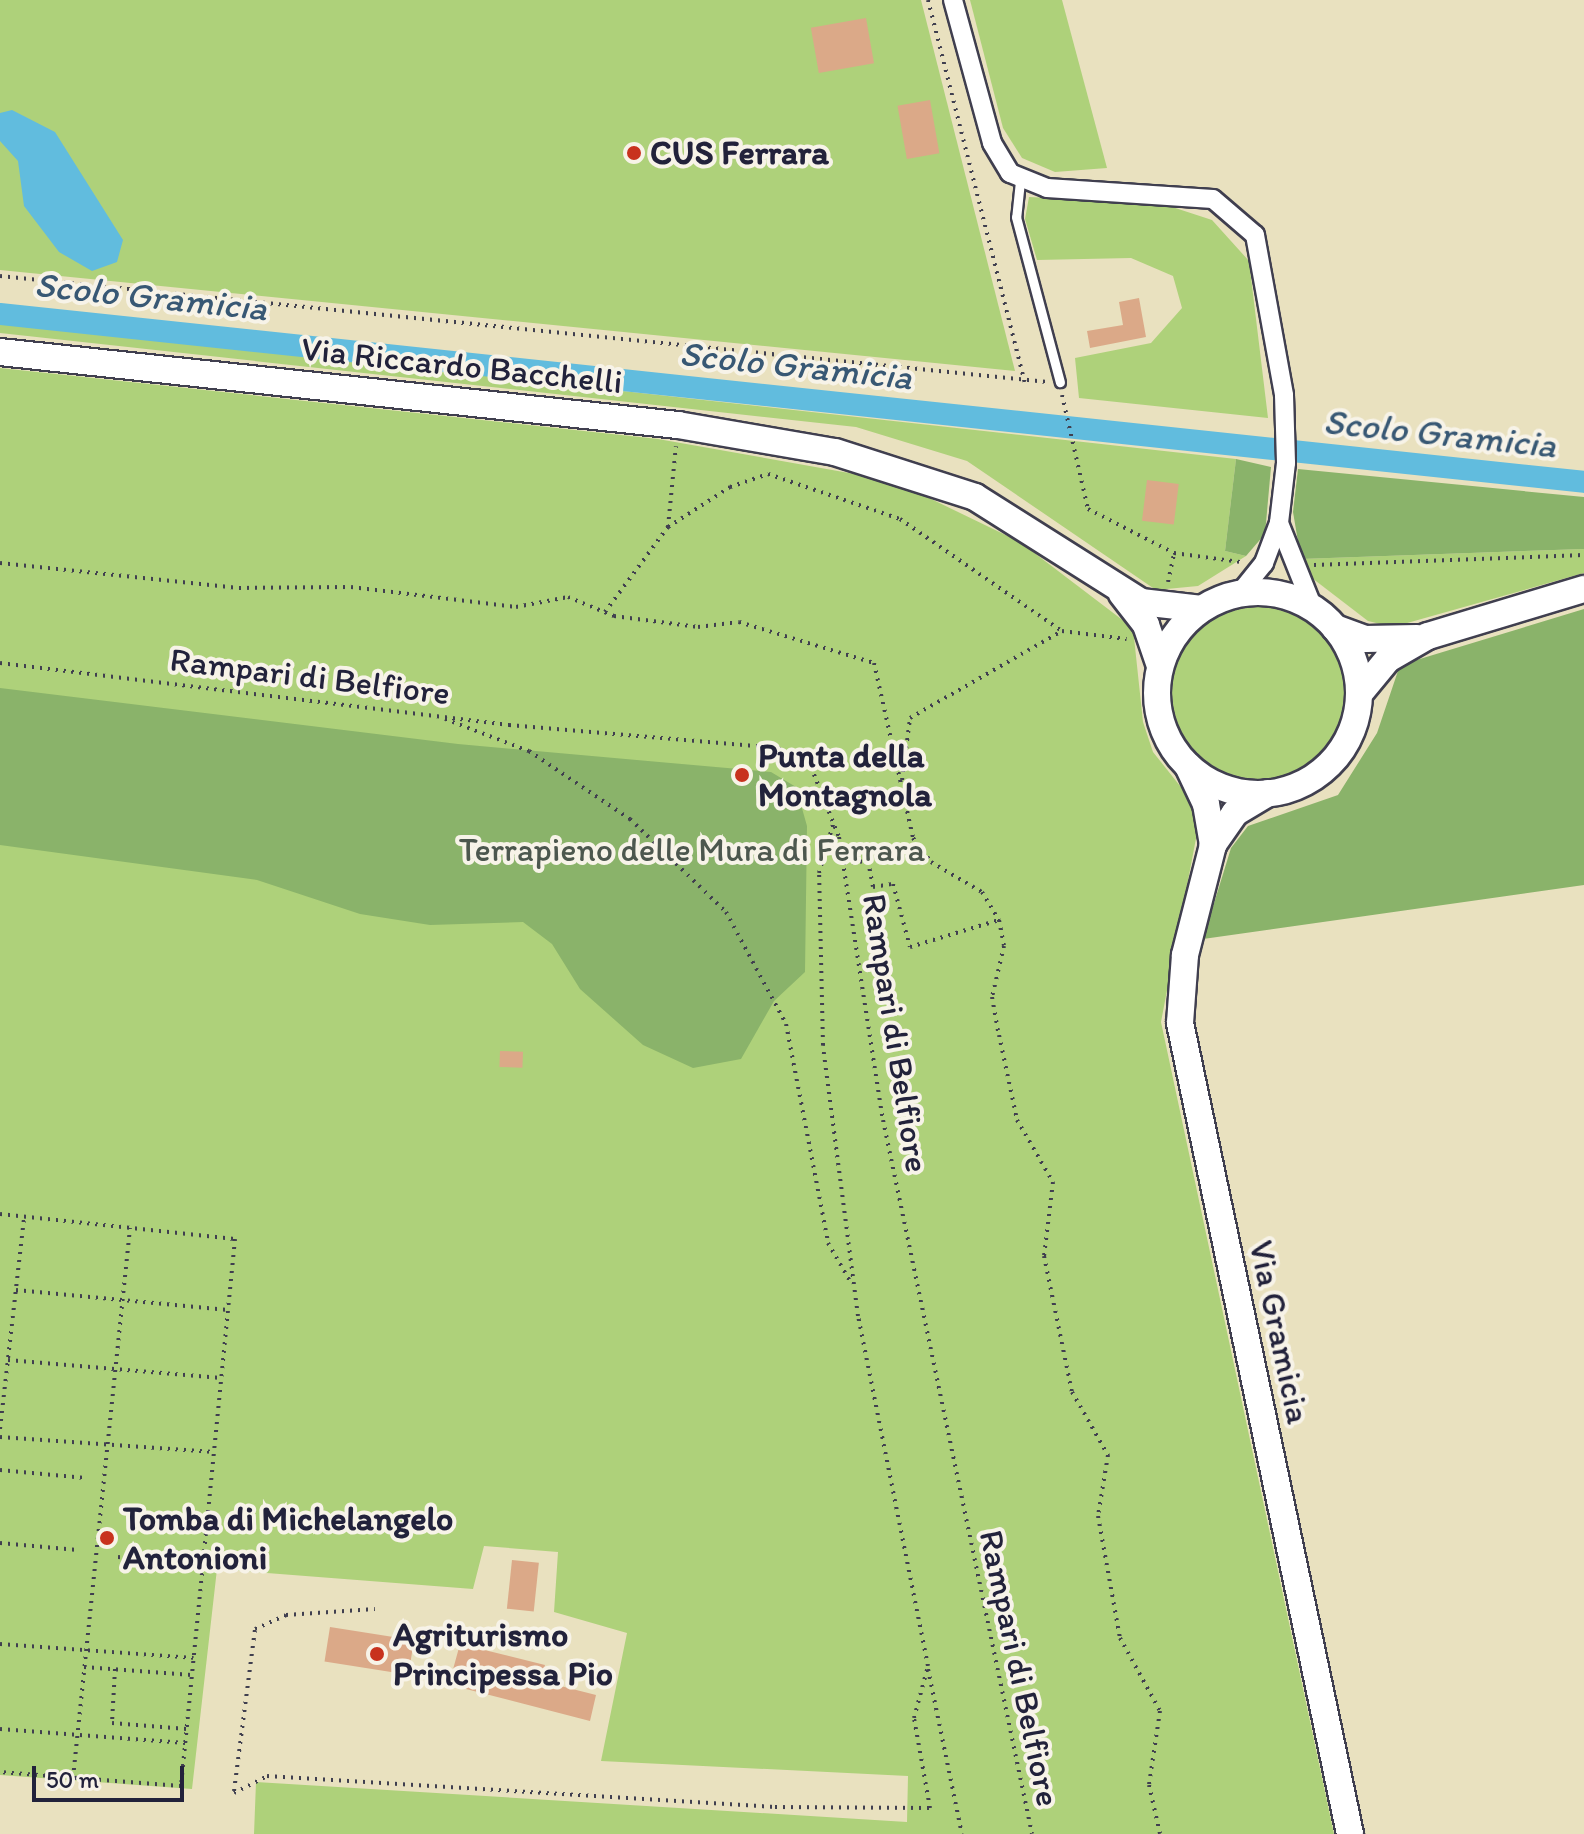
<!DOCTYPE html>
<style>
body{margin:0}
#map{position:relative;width:1584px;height:1834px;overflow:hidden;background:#e9e1bf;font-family:Itim,sans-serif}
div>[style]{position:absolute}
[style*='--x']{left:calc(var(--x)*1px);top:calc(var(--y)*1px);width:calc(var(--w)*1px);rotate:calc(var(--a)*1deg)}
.green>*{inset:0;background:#aed17a}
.round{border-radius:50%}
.forest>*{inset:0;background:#8ab36a}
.water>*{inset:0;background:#61bcde}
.canal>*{height:22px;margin:-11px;padding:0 11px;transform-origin:11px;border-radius:11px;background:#61bcde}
.building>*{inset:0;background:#dba988;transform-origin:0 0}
.path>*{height:4px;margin-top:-2px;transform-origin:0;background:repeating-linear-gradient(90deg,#403f4f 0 2px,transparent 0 8px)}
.roads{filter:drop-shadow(2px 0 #403f4f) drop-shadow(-2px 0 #403f4f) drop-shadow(0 2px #403f4f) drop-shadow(0 -2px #403f4f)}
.lane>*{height:9px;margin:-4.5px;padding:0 4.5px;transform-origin:4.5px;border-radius:4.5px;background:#fff}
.street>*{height:18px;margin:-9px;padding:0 9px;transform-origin:9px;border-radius:9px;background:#fff}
.secondary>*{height:26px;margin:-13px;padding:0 13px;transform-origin:13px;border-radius:13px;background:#fff}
.secondary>.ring{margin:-13px;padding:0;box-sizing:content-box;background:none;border:26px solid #fff;border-radius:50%}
.dots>*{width:22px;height:22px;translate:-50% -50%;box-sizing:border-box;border:4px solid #f7f3e8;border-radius:50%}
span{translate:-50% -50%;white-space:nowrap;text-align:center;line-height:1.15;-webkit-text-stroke:8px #f7f3e8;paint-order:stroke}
.poi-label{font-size:34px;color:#22223b;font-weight:700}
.left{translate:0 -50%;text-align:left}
.street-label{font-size:34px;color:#22223b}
.park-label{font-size:34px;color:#4c574e}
.water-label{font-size:36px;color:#385874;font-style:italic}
.scale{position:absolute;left:32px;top:1766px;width:152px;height:36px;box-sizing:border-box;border:4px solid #22223b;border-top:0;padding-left:10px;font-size:24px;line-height:28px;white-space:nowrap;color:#22223b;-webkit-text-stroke:6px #f7f3e8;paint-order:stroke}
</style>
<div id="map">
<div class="green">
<i style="clip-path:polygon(0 0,921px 0,1015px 371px,0 270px)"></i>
<i style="clip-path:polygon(970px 0,1062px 0,1107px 168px,1055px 172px,1022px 158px,1003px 128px)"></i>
<i style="clip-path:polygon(1029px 197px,1160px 203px,1212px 220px,1249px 261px,1268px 418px,1079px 398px,1075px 358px,1151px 343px,1182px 308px,1173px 276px,1131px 258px,1037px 260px,1025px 219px)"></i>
<i style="clip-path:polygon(0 322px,1236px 459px,1225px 551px,1246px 556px,1198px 586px,1156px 590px,967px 461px,856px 427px,0 333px)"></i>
<i style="clip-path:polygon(0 368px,658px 439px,894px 481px,1020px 542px,1133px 628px,1143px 722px,1153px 752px,1192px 801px,1198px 828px,1161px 1022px,1334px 1834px,254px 1834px,256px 1782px,907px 1822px,908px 1776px,601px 1761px,627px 1633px,554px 1612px,558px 1552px,484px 1546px,473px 1589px,217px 1569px,192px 1789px,0 1775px)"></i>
<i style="clip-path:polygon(1584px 549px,1584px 573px,1393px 627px,1368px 621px,1312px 578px,1301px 559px)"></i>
<i class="round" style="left:1172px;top:607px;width:172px;height:172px"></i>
</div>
<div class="forest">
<i style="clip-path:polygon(1236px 459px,1271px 467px,1265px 534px,1246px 556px,1225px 551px)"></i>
<i style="clip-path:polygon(1298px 469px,1584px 497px,1584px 549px,1301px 559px,1293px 512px)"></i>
<i style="clip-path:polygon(1584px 609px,1584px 885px,1203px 939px,1231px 848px,1248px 826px,1338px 795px,1377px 733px,1400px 665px)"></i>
<i style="clip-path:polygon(0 688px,458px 744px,771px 772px,796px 787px,807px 826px,805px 972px,774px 1001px,741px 1059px,693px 1068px,643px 1045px,580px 989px,552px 944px,523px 922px,430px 925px,360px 914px,257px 880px,0 845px)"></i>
</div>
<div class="water">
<i style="clip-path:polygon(12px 110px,55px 132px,123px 240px,117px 262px,92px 271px,59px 252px,24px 206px,18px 161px,0 141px,0 113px)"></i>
</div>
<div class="canal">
<i style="--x:0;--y:314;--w:1593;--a:6.05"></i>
</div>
<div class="building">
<i style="left:866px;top:18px;width:46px;height:56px;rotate:80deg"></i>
<i style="left:930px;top:100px;width:54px;height:33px;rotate:80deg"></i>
<i style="clip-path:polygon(1139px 298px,1146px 337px,1090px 348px,1087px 331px,1123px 325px,1119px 302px)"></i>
<i style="left:1147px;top:480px;width:32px;height:41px;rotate:7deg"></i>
<i style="left:500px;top:1051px;width:23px;height:16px;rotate:2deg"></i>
<i style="left:512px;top:1560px;width:27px;height:49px;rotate:6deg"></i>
<i style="left:330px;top:1627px;width:85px;height:35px;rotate:9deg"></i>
<i style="clip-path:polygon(460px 1644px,545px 1665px,541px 1681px,596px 1695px,590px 1721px,466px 1689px,467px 1674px,452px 1673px)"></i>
</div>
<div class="path">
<i style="--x:928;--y:0;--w:394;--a:75.8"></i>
<i style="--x:0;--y:276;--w:1053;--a:5.78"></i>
<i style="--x:1062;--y:395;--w:117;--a:77.2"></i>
<i style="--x:1088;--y:509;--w:97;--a:27.1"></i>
<i style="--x:1174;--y:553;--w:68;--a:7.7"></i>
<i style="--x:668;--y:527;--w:81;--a:-84.4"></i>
<i style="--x:0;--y:563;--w:240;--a:6"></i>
<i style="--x:239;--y:588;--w:112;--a:-0.5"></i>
<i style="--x:351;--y:587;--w:166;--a:6.9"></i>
<i style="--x:516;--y:607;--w:53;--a:-10.9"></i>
<i style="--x:568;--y:597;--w:50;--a:22.4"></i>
<i style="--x:614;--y:616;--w:85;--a:7.5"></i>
<i style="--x:698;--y:627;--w:41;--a:-7"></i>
<i style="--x:739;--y:622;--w:141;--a:16.9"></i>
<i style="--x:874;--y:663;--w:179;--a:77.4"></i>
<i style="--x:913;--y:838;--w:30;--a:53"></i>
<i style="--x:931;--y:862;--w:59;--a:30.5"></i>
<i style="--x:982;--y:892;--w:33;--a:59"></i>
<i style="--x:999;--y:920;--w:26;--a:79"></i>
<i style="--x:1004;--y:946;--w:52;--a:103.2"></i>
<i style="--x:992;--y:997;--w:39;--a:80"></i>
<i style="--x:999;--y:1035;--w:87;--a:78"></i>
<i style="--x:1017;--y:1120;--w:72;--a:59.9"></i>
<i style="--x:1053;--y:1182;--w:75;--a:96.9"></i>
<i style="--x:1044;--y:1256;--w:139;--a:78.4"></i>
<i style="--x:1072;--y:1392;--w:73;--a:60.3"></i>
<i style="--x:1108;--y:1455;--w:62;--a:99.3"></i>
<i style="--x:1098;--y:1516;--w:124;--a:79.8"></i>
<i style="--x:1120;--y:1638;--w:83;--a:61.3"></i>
<i style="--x:1160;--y:1711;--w:75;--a:98.5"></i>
<i style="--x:1149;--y:1785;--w:50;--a:77.3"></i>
<i style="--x:1314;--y:565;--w:270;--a:-2.1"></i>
<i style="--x:1168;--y:582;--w:30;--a:-78"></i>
<i style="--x:605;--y:612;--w:106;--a:-53.5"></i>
<i style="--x:668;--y:527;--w:74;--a:-32.8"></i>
<i style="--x:730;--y:487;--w:40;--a:-18.9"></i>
<i style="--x:768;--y:474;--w:139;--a:18.8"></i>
<i style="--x:900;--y:519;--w:197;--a:34.7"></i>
<i style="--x:1062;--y:631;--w:65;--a:7"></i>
<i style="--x:0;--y:663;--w:513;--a:6.94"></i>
<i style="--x:509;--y:725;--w:270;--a:4.9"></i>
<i style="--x:778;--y:748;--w:38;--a:30"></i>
<i style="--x:811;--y:767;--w:75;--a:68.2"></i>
<i style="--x:839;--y:837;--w:286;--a:81.2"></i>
<i style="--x:883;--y:1120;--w:729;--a:78.21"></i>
<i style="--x:445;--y:719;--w:90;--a:20.9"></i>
<i style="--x:529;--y:751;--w:122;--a:34"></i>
<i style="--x:630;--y:819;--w:134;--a:44.1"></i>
<i style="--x:726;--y:912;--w:127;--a:61.8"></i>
<i style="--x:786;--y:1024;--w:223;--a:79.1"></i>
<i style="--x:828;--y:1243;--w:46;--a:60.1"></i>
<i style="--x:902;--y:780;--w:63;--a:-82.6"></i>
<i style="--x:910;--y:718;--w:175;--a:-29.8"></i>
<i style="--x:844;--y:863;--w:24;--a:-5"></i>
<i style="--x:868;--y:861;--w:26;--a:79"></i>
<i style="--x:873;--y:887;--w:20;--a:-9"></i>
<i style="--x:893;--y:884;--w:65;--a:74.9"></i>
<i style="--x:910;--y:947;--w:93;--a:-16.9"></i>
<i style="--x:0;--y:1214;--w:236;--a:6.1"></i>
<i style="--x:235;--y:1239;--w:550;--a:95.64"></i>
<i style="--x:181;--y:1786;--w:182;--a:-175.6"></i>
<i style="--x:16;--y:1290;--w:213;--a:5.4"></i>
<i style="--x:8;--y:1360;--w:214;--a:4.8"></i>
<i style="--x:0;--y:1429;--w:213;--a:-83.5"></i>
<i style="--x:0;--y:1437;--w:215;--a:4"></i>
<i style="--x:0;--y:1470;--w:86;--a:5.3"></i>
<i style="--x:0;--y:1543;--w:78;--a:5.1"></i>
<i style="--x:118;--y:1557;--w:85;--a:5.4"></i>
<i style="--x:0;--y:1644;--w:194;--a:4.1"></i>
<i style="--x:84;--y:1667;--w:108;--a:4.2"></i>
<i style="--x:115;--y:1669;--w:54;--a:93.2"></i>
<i style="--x:112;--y:1723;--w:75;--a:4.6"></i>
<i style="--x:928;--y:1669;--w:168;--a:78.4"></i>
<i style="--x:0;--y:1729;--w:186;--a:4.3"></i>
<i style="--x:73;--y:1778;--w:553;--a:-84.08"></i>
<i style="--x:234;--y:1791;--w:163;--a:-82.6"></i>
<i style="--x:255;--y:1629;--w:34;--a:-24"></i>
<i style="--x:286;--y:1615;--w:89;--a:-3.9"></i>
<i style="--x:234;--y:1793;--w:37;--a:-27"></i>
<i style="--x:267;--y:1776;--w:509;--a:3.49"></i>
<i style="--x:775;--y:1807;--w:155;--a:0.4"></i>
<i style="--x:930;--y:1808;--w:91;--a:-100.1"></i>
<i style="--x:914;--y:1718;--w:54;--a:-74.9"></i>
<i style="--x:928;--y:1666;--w:357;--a:-101.3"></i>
<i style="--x:858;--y:1316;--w:273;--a:-97.4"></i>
<i style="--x:823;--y:1045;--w:172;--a:-91.3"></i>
<i style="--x:819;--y:873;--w:54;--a:-73.9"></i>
</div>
<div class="roads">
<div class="lane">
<i style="--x:1020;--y:181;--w:36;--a:96"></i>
<i style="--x:1016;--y:217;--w:171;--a:75.1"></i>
</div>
<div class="street">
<i style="--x:953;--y:0;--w:148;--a:74.7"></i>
<i style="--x:992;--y:143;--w:35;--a:59"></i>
<i style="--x:1010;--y:173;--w:40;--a:22"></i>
<i style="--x:1047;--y:188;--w:166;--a:3.8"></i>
<i style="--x:1213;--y:199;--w:55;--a:40.6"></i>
<i style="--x:1255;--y:235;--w:163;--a:79.7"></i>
<i style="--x:1284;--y:395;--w:68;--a:88.3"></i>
<i style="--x:1286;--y:463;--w:60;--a:96.7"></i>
<i style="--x:1279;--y:523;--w:43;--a:110.6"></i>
<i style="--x:1264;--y:563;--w:40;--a:129"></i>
<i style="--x:1279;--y:523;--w:92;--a:68.2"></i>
</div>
<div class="secondary">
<i style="--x:0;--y:352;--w:682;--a:6.15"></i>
<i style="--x:678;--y:425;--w:159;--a:9.8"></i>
<i style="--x:835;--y:452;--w:147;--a:17.8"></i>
<i style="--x:975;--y:497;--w:196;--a:32.3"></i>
<i style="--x:1141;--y:602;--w:61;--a:6.5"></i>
<i class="ring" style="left:1157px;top:592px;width:176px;height:176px"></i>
<i style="--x:1122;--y:594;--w:39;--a:52"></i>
<i style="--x:1146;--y:625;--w:43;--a:71.1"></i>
<i style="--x:1335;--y:628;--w:32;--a:20"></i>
<i style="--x:1365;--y:639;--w:52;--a:-1.1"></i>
<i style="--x:1359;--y:694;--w:45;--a:-50.4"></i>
<i style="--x:1388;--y:659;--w:46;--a:-29.9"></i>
<i style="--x:1428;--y:636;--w:163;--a:-16.8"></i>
<i style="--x:1188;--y:766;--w:42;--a:64.7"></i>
<i style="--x:1206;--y:804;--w:42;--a:80.3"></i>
<i style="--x:1268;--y:793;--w:39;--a:149"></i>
<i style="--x:1235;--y:813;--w:39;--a:125"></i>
<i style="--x:1213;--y:845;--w:114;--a:104.3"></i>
<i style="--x:1185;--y:955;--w:68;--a:94.2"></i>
<i style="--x:1180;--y:1023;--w:829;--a:78.16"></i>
</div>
</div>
<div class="dots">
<i style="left:634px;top:153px;background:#c8321e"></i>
<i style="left:742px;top:775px;background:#c8321e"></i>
<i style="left:107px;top:1538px;background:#c8321e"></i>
<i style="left:377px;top:1654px;background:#c8321e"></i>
</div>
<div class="poi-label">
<span class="left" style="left:650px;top:153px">CUS Ferrara</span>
<span class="left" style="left:758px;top:775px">Punta della<br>Montagnola</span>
<span class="left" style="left:123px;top:1538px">Tomba di Michelangelo<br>Antonioni</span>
<span class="left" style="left:393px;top:1654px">Agriturismo<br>Principessa Pio</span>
</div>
<div class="street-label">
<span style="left:462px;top:365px;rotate:6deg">Via Riccardo Bacchelli</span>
<span style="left:310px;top:676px;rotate:7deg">Rampari di Belfiore</span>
<span style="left:896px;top:1033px;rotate:81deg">Rampari di Belfiore</span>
<span style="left:1280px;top:1332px;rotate:78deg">Via Gramicia</span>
<span style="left:1020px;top:1668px;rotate:78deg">Rampari di Belfiore</span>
</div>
<div class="park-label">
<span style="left:692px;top:850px">Terrapieno delle Mura di Ferrara</span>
</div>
<div class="water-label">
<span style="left:151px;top:296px;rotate:6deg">Scolo Gramicia</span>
<span style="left:796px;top:365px;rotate:6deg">Scolo Gramicia</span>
<span style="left:1440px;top:433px;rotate:6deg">Scolo Gramicia</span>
</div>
<div class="scale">50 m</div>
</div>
